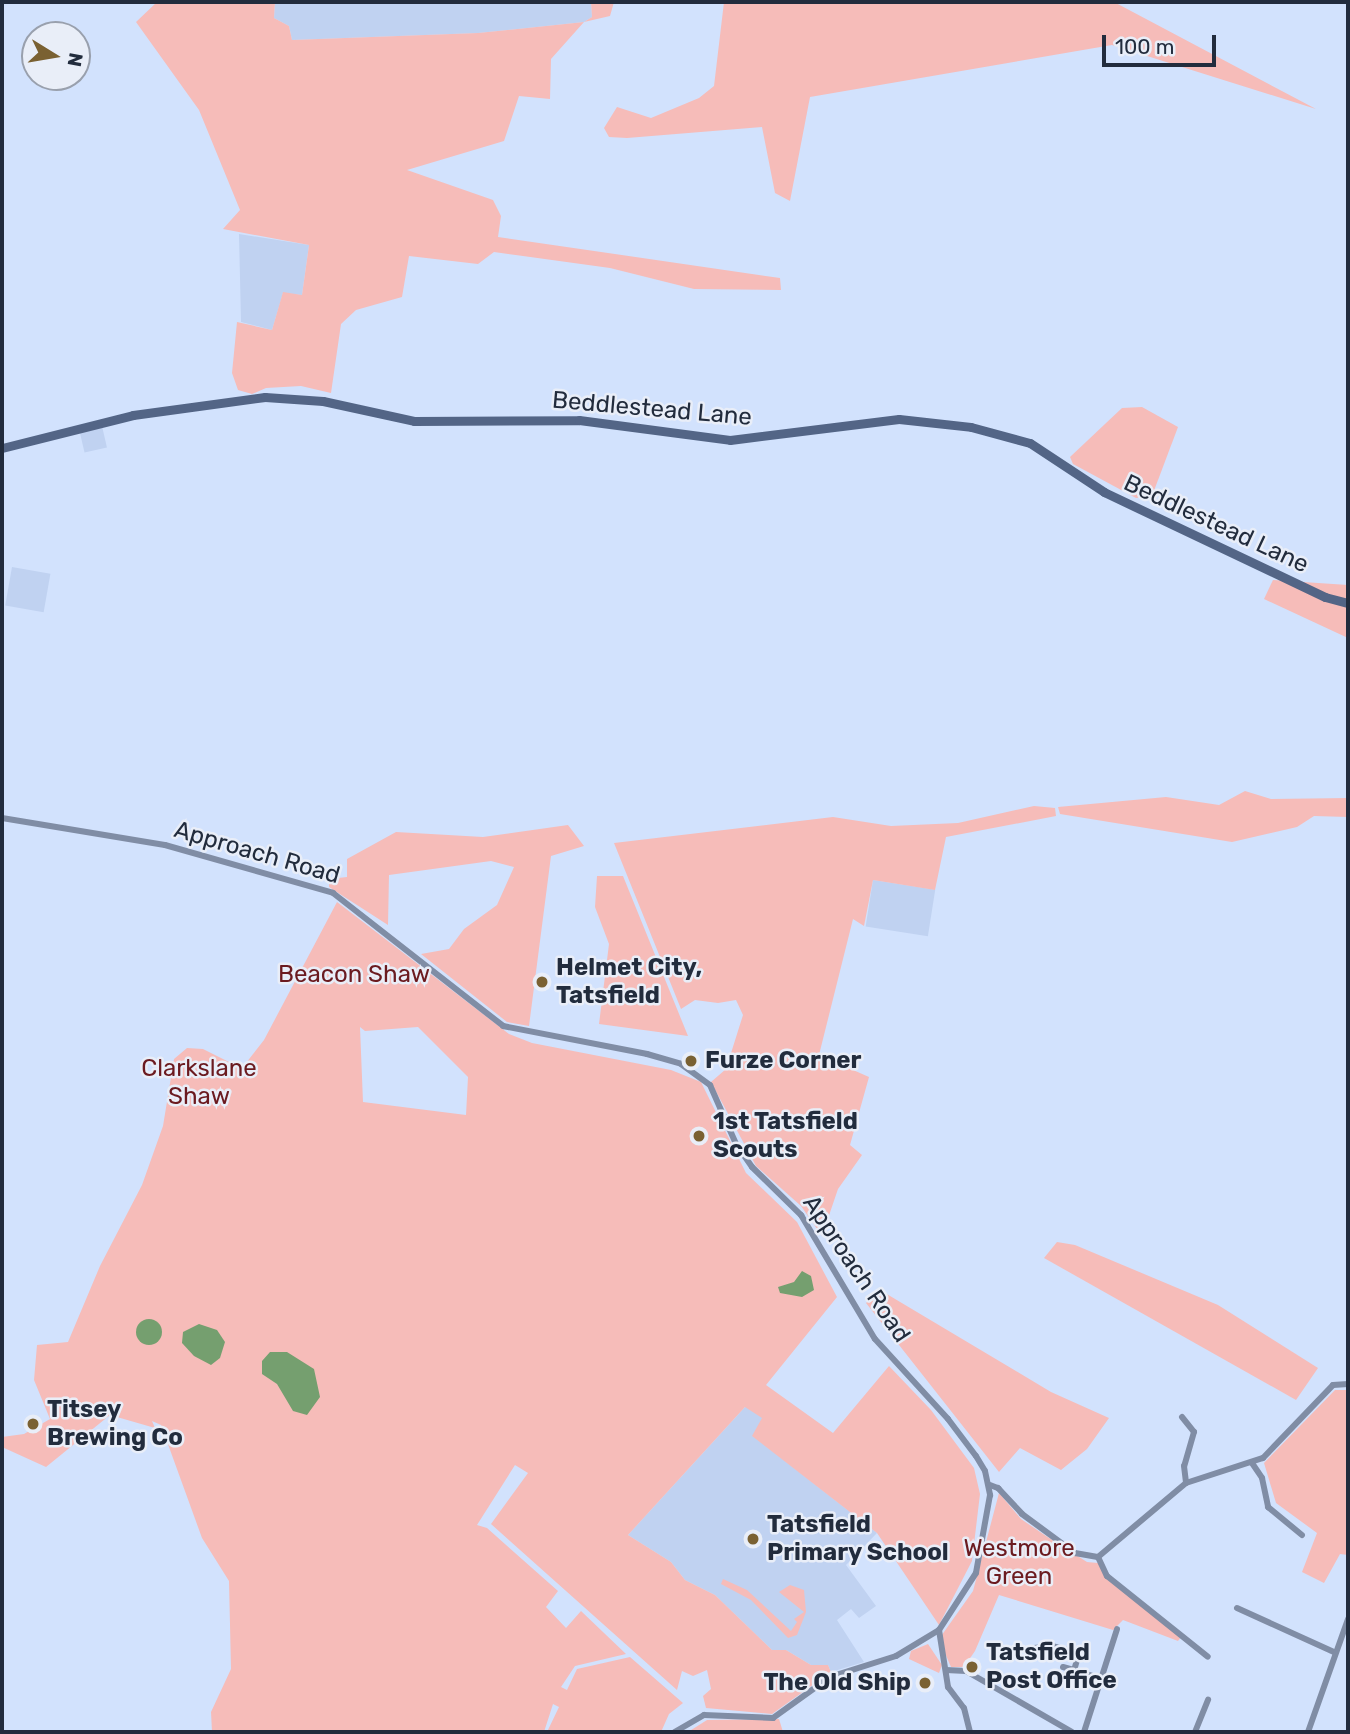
<!DOCTYPE html>
<style>
body{margin:0}
#map{position:relative;width:1350px;height:1734px;overflow:hidden;background:#d2e2fd;font-family:Rubik,sans-serif}
div>[style]{position:absolute}
[style*='--x']{left:calc(var(--x)*1px);top:calc(var(--y)*1px);width:calc(var(--w)*1px);rotate:calc(var(--a)*1deg)}
.built>*{inset:0;background:#c0d2f1;transform-origin:0 0}
.green>*{inset:0;background:#f6bcb9}
.water>*{inset:0;background:#759f6f}
.round{border-radius:50%}
.street>*{height:6px;margin:-3px;padding:0 3px;transform-origin:3px;border-radius:3px;background:#808da5}
.secondary>*{height:9px;margin:-4.5px;padding:0 4.5px;transform-origin:4.5px;border-radius:4.5px;background:#536586}
.dots>*{width:19px;height:19px;translate:-50% -50%;box-sizing:border-box;border:4px solid #e9eef8;border-radius:50%}
span{translate:-50% -50%;white-space:nowrap;text-align:center;line-height:1.15;-webkit-text-stroke:5px #e9eef8;paint-order:stroke}
.street-label{font-size:24px;color:#222c3d}
.poi-label{font-size:24px;color:#222c3d;font-weight:700}
.left{translate:0 -50%;text-align:left}
.right{translate:-100% -50%;text-align:right}
.park-label{font-size:24px;color:#6b1a1f}
.frame{position:absolute;inset:0;border:4px solid #222c3d;pointer-events:none}
.north{position:absolute;left:21px;top:21px;width:70px;height:70px;box-sizing:border-box;background:#e9eef8;border:2px solid #99a0ad;border-radius:50%;rotate:101deg;font-size:19px;font-weight:700;line-height:28px;text-align:center;color:#222c3d}
.north::after{content:'';display:block;margin:auto;width:24px;height:32px;background:#7a6132;clip-path:polygon(50% 0,100% 100%,50% 72%,0 100%)}
.scale{position:absolute;left:1102px;top:35px;width:114px;height:32px;box-sizing:border-box;border:4px solid #222c3d;border-top:0;padding-left:9px;font-size:21px;line-height:24px;white-space:nowrap;color:#222c3d;-webkit-text-stroke:5px #e9eef8;paint-order:stroke}
</style>
<div id="map">
<div class="built">
<i style="clip-path:polygon(275px 2px,591px 2px,592px 17px,584px 22px,478px 33px,292px 40px,289px 26px,274px 18px)"></i>
<i style="clip-path:polygon(239px 234px,309px 245px,302px 295px,283px 293px,272px 330px,241px 322px)"></i>
<i style="left:102px;top:426px;width:22px;height:23px;rotate:77deg"></i>
<i style="left:12px;top:567px;width:39px;height:39px;rotate:10deg"></i>
<i style="left:873px;top:880px;width:63px;height:47px;rotate:9deg"></i>
<i style="clip-path:polygon(746px 1406px,763px 1418px,753px 1436px,877px 1533px,846px 1565px,876px 1606px,859px 1618px,851px 1609px,837px 1620px,864px 1662px,831px 1672px,828px 1665px,811px 1665px,786px 1650px,772px 1650px,715px 1595px,685px 1580px,671px 1562px,628px 1535px)"></i>
</div>
<div class="green">
<i style="clip-path:polygon(157px 2px,275px 2px,274px 18px,289px 26px,292px 40px,478px 33px,584px 22px,592px 17px,591px 2px,614px 2px,610px 16px,584px 22px,551px 59px,550px 99px,519px 96px,504px 141px,407px 170px,493px 200px,501px 216px,498px 237px,780px 278px,781px 290px,694px 289px,610px 268px,494px 252px,478px 264px,409px 256px,402px 297px,356px 310px,341px 324px,331px 393px,301px 386px,266px 388px,252px 394px,238px 390px,232px 373px,237px 322px,272px 330px,283px 292px,302px 295px,309px 245px,223px 229px,240px 210px,199px 110px,136px 22px)"></i>
<i style="clip-path:polygon(724px 2px,1114px 2px,1316px 109px,1112px 45px,810px 97px,790px 201px,775px 193px,762px 127px,627px 138px,609px 137px,604px 128px,617px 107px,651px 118px,699px 98px,714px 86px)"></i>
<i style="clip-path:polygon(1142px 407px,1178px 427px,1152px 496px,1136px 498px,1073px 464px,1070px 457px,1122px 408px)"></i>
<i style="clip-path:polygon(1273px 580px,1348px 585px,1348px 638px,1264px 599px)"></i>
<i style="clip-path:polygon(1245px 791px,1271px 799px,1348px 798px,1348px 817px,1314px 816px,1297px 827px,1232px 842px,1060px 814px,1058px 807px,1166px 797px,1219px 805px)"></i>
<i style="clip-path:polygon(1034px 806px,1055px 808px,1056px 816px,946px 837px,935px 890px,873px 880px,864px 926px,853px 919px,819px 1055px,869px 1077px,850px 1145px,862px 1155px,838px 1189px,822px 1236px,801px 1206px,756px 1166px,711px 1082px,726px 1069px,743px 1015px,736px 1000px,718px 1003px,695px 1000px,681px 1009px,614px 843px,833px 817px,891px 826px,958px 823px)"></i>
<i style="clip-path:polygon(568px 825px,584px 846px,551px 856px,529px 1026px,507px 1022px,421px 954px,449px 949px,464px 929px,497px 905px,514px 867px,491px 861px,389px 875px,388px 925px,329px 887px,329px 879px,347px 877px,347px 859px,396px 832px,483px 837px)"></i>
<i style="clip-path:polygon(597px 876px,623px 876px,688px 1036px,599px 1024px,609px 944px,595px 907px)"></i>
<i style="clip-path:polygon(evenodd,337px 902px,509px 1034px,532px 1043px,671px 1070px,701px 1082px,746px 1173px,797px 1222px,837px 1297px,766px 1385px,833px 1433px,889px 1366px,931px 1410px,974px 1468px,980px 1494px,972px 1561px,939px 1625px,877px 1533px,752px 1436px,762px 1418px,745px 1407px,628px 1535px,671px 1562px,685px 1580px,715px 1595px,772px 1650px,786px 1650px,811px 1665px,828px 1665px,831px 1672px,772px 1714px,706px 1708px,703px 1696px,711px 1689px,707px 1670px,693px 1676px,682px 1671px,677px 1690px,491px 1524px,528px 1473px,515px 1465px,477px 1525px,487px 1528px,558px 1591px,546px 1607px,566px 1628px,581px 1611px,626px 1654px,575px 1666px,561px 1687px,567px 1690px,577px 1669px,630px 1657px,683px 1703px,669px 1714px,661px 1732px,547px 1732px,559px 1707px,553px 1704px,544px 1732px,212px 1732px,211px 1712px,231px 1669px,229px 1581px,202px 1538px,161px 1425px,152px 1421px,155px 1428px,110px 1415px,46px 1467px,2px 1447px,2px 1437px,24px 1434px,50px 1419px,34px 1380px,37px 1345px,68px 1342px,100px 1266px,142px 1185px,163px 1126px,174px 1059px,187px 1048px,203px 1049px,233px 1064px,243px 1063px,240px 1068px,246px 1072px,250px 1066px,246px 1063px,264px 1040px,337px 902px,360px 1027px,365px 1031px,418px 1027px,468px 1077px,466px 1115px,363px 1102px,360px 1027px)"></i>
<i style="clip-path:polygon(1057px 1242px,1075px 1245px,1218px 1305px,1318px 1368px,1296px 1400px,1044px 1258px)"></i>
<i style="clip-path:polygon(880px 1290px,1051px 1392px,1109px 1418px,1087px 1449px,1061px 1470px,1020px 1448px,999px 1472px,866px 1303px)"></i>
<i style="clip-path:polygon(1335px 1390px,1348px 1390px,1348px 1555px,1340px 1554px,1324px 1583px,1302px 1572px,1317px 1533px,1276px 1503px,1264px 1463px)"></i>
<i style="clip-path:polygon(999px 1493px,1021px 1519px,1046px 1536px,1087px 1562px,1098px 1563px,1106px 1576px,1181px 1637px,1178px 1641px,1123px 1620px,1113px 1630px,999px 1595px,975px 1651px,964px 1667px,951px 1667px,939px 1639px,973px 1591px)"></i>
<i style="clip-path:polygon(723px 1579px,747px 1590px,791px 1631px,797px 1622px,794px 1619px,804px 1612px,779px 1592px,790px 1585px,804px 1590px,806px 1612px,797px 1635px,788px 1638px,751px 1600px,721px 1584px)"></i>
<i style="clip-path:polygon(928px 1644px,942px 1665px,939px 1673px,909px 1659px,911px 1651px)"></i>
<i style="clip-path:polygon(779px 1719px,783px 1732px,688px 1732px,707px 1720px)"></i>
</div>
<div class="water">
<i style="clip-path:polygon(802px 1271px,811px 1276px,814px 1290px,802px 1297px,780px 1293px,778px 1287px,794px 1282px)"></i>
<i class="round" style="left:136px;top:1319px;width:26px;height:26px"></i>
<i style="clip-path:polygon(199px 1324px,217px 1330px,225px 1342px,220px 1358px,211px 1365px,194px 1356px,182px 1343px,183px 1332px)"></i>
<i style="clip-path:polygon(270px 1352px,287px 1352px,314px 1369px,320px 1397px,307px 1415px,293px 1411px,277px 1384px,262px 1374px,262px 1361px)"></i>
</div>
<div class="street">
<i style="--x:2;--y:818;--w:165;--a:9.4"></i>
<i style="--x:165;--y:845;--w:175;--a:15.9"></i>
<i style="--x:333;--y:893;--w:216;--a:38"></i>
<i style="--x:503;--y:1026;--w:147;--a:11"></i>
<i style="--x:647;--y:1054;--w:35;--a:16"></i>
<i style="--x:681;--y:1064;--w:36;--a:36"></i>
<i style="--x:710;--y:1085;--w:64;--a:66.2"></i>
<i style="--x:736;--y:1144;--w:28;--a:55"></i>
<i style="--x:752;--y:1167;--w:69;--a:44.4"></i>
<i style="--x:801;--y:1215;--w:144;--a:59.2"></i>
<i style="--x:875;--y:1339;--w:108;--a:47.6"></i>
<i style="--x:948;--y:1419;--w:46;--a:52.9"></i>
<i style="--x:976;--y:1456;--w:17;--a:59"></i>
<i style="--x:985;--y:1471;--w:25;--a:78"></i>
<i style="--x:990;--y:1495;--w:79;--a:100.2"></i>
<i style="--x:976;--y:1573;--w:68;--a:123"></i>
<i style="--x:939;--y:1630;--w:50;--a:148.8"></i>
<i style="--x:896;--y:1656;--w:69;--a:162.3"></i>
<i style="--x:830;--y:1677;--w:70;--a:144.3"></i>
<i style="--x:773;--y:1718;--w:69;--a:-177.5"></i>
<i style="--x:704;--y:1715;--w:34;--a:150"></i>
<i style="--x:1182;--y:1417;--w:19;--a:51"></i>
<i style="--x:1194;--y:1432;--w:35;--a:106"></i>
<i style="--x:1184;--y:1466;--w:17;--a:83"></i>
<i style="--x:1252;--y:1463;--w:18;--a:56"></i>
<i style="--x:1262;--y:1478;--w:30;--a:78"></i>
<i style="--x:1268;--y:1507;--w:44;--a:39.5"></i>
<i style="--x:990;--y:1485;--w:9;--a:21"></i>
<i style="--x:998;--y:1488;--w:35;--a:47"></i>
<i style="--x:1022;--y:1514;--w:66;--a:36.3"></i>
<i style="--x:1075;--y:1553;--w:23;--a:10"></i>
<i style="--x:1098;--y:1557;--w:115;--a:-40.1"></i>
<i style="--x:1186;--y:1483;--w:81;--a:-18"></i>
<i style="--x:1263;--y:1458;--w:101;--a:-46.2"></i>
<i style="--x:1333;--y:1385;--w:15;--a:-4"></i>
<i style="--x:1098;--y:1557;--w:21;--a:65"></i>
<i style="--x:1107;--y:1576;--w:129;--a:38.7"></i>
<i style="--x:1237;--y:1608;--w:107;--a:24.4"></i>
<i style="--x:939;--y:1630;--w:58;--a:81"></i>
<i style="--x:948;--y:1687;--w:26;--a:53"></i>
<i style="--x:964;--y:1708;--w:25;--a:76"></i>
<i style="--x:1034;--y:1648;--w:18;--a:-6"></i>
<i style="--x:1052;--y:1646;--w:28;--a:15"></i>
<i style="--x:1079;--y:1653;--w:18;--a:106"></i>
<i style="--x:1074;--y:1670;--w:29;--a:18"></i>
<i style="--x:1063;--y:1667;--w:11;--a:15"></i>
<i style="--x:946;--y:1670;--w:20;--a:3"></i>
<i style="--x:966;--y:1671;--w:122;--a:29.9"></i>
<i style="--x:1084;--y:1732;--w:108;--a:-72.2"></i>
<i style="--x:1195;--y:1732;--w:35;--a:-68"></i>
<i style="--x:1308;--y:1732;--w:120;--a:-70.5"></i>
</div>
<div class="secondary">
<i style="--x:2;--y:448;--w:135;--a:-14.1"></i>
<i style="--x:133;--y:415;--w:133;--a:-7.8"></i>
<i style="--x:265;--y:397;--w:58;--a:3.9"></i>
<i style="--x:323;--y:401;--w:93;--a:12.4"></i>
<i style="--x:414;--y:421;--w:165;--a:-0.3"></i>
<i style="--x:579;--y:420;--w:152;--a:7.5"></i>
<i style="--x:730;--y:440;--w:170;--a:-7.1"></i>
<i style="--x:899;--y:419;--w:72;--a:6.3"></i>
<i style="--x:971;--y:427;--w:61;--a:15.2"></i>
<i style="--x:1030;--y:443;--w:89;--a:33.5"></i>
<i style="--x:1104;--y:492;--w:245;--a:25.4"></i>
<i style="--x:1325;--y:597;--w:24;--a:15"></i>
</div>
<div class="dots">
<i style="left:542px;top:982px;background:#7a6132"></i>
<i style="left:691px;top:1061px;background:#7a6132"></i>
<i style="left:699px;top:1136px;background:#7a6132"></i>
<i style="left:33px;top:1424px;background:#7a6132"></i>
<i style="left:753px;top:1539px;background:#7a6132"></i>
<i style="left:972px;top:1667px;background:#7a6132"></i>
<i style="left:925px;top:1683px;background:#7a6132"></i>
</div>
<div class="street-label">
<span style="left:652px;top:409px;rotate:5deg">Beddlestead Lane</span>
<span style="left:1216px;top:524px;rotate:25deg">Beddlestead Lane</span>
<span style="left:257px;top:853px;rotate:16deg">Approach Road</span>
<span style="left:856px;top:1269px;rotate:56deg">Approach Road</span>
</div>
<div class="poi-label">
<span class="left" style="left:556px;top:982px">Helmet City,<br>Tatsfield</span>
<span class="left" style="left:705px;top:1061px">Furze Corner</span>
<span class="left" style="left:713px;top:1136px">1st Tatsfield<br>Scouts</span>
<span class="left" style="left:47px;top:1424px">Titsey<br>Brewing Co</span>
<span class="left" style="left:767px;top:1539px">Tatsfield<br>Primary School</span>
<span class="left" style="left:986px;top:1667px">Tatsfield<br>Post Office</span>
<span class="right" style="left:911px;top:1683px">The Old Ship</span>
</div>
<div class="park-label">
<span style="left:354px;top:975px">Beacon Shaw</span>
<span style="left:199px;top:1083px">Clarkslane<br>Shaw</span>
<span style="left:1019px;top:1563px">Westmore<br>Green</span>
</div>
<div class="frame"></div>
<div class="north">N</div>
<div class="scale">100 m</div>
</div>
